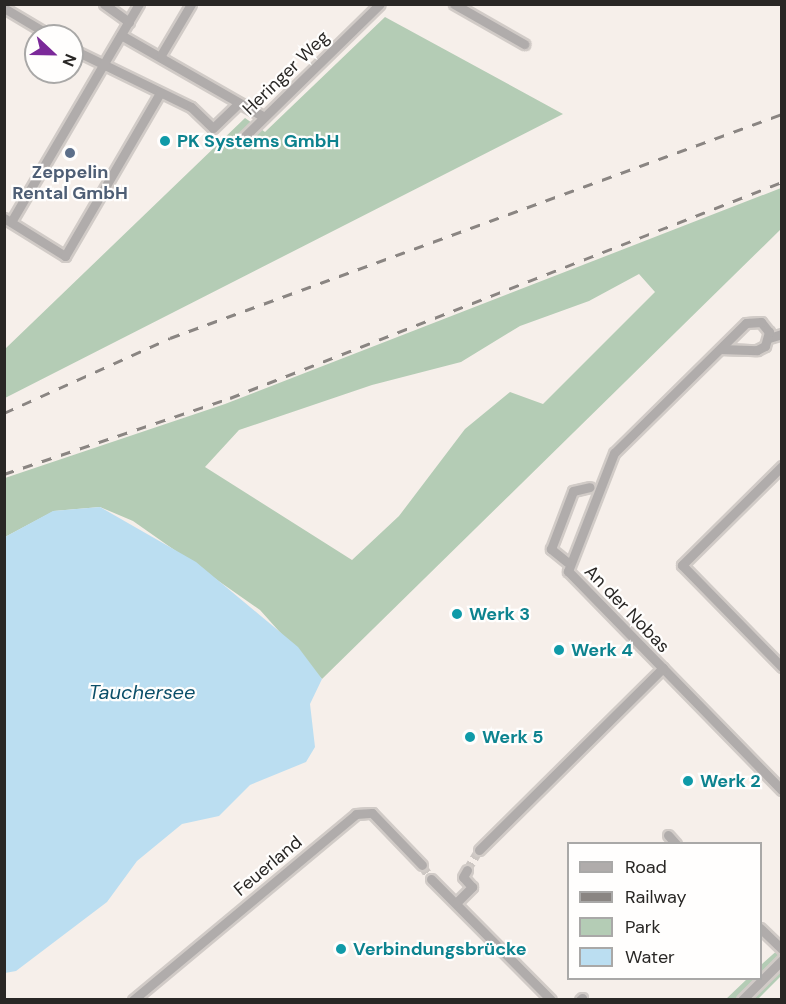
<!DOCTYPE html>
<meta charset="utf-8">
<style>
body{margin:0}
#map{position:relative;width:786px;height:1004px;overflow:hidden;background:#f6efea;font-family:"DM Sans",sans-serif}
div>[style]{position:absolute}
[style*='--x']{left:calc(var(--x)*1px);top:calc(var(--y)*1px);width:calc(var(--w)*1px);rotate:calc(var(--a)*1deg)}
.green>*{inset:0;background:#b4ccb5}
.water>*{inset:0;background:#bbdef1}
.minor-tunnel>*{height:9px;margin-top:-4.5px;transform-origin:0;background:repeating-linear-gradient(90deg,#cdc7c3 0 9px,transparent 0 13.5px)}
.roads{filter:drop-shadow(2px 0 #d1cbc7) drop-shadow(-2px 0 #d1cbc7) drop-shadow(0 2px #d1cbc7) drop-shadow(0 -2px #d1cbc7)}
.minor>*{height:9px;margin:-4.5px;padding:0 4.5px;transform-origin:4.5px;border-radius:4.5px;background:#b0acab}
.rail>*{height:3px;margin-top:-1.5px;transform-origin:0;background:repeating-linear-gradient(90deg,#8a8582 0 10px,transparent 0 20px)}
.dots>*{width:16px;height:16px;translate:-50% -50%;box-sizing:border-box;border:3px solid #fffefd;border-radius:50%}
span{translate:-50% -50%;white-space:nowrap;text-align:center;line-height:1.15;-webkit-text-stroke:4.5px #fffefd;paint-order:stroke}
.street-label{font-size:18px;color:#292725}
.culture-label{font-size:18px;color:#0d838f;font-weight:700}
.left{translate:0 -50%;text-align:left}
.service-label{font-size:18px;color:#4e5e75;font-weight:700}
.water-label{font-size:20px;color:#0c4f69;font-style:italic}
.frame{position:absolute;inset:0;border:6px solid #292725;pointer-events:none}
.legend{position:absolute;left:567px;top:842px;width:195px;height:138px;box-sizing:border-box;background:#fffefd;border:2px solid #a9a8a7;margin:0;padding:8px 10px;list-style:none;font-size:18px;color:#292725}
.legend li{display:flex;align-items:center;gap:12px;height:30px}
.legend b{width:30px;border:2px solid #a9a8a7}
.north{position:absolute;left:24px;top:24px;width:60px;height:60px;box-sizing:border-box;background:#fffefd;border:2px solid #a9a8a7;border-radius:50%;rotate:112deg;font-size:16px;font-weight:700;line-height:24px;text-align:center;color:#292725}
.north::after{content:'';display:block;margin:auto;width:21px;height:27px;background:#7b2999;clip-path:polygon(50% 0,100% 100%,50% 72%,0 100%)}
</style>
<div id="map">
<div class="green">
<i style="clip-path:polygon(385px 17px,563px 114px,5px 398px,5px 349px,245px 118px,265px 132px)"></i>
<i style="clip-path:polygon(evenodd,781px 188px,781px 229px,322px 679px,260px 610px,133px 521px,100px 507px,54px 511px,5px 537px,5px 478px,225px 404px,781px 188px,639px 274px,655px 292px,543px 404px,510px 392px,465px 429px,399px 516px,352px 560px,205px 467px,239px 430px,372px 385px,461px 362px,520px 326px,589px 301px,639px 274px)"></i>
<i style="clip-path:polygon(781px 947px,781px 976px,758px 999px,725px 1000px,747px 979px,760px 978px,761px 965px)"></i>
</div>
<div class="water">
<i style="clip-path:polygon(100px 507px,196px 562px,298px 647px,322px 679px,310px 704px,315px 747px,306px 762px,250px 785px,219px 816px,182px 824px,137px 861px,107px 902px,16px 971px,5px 973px,5px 537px,53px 511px)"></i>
</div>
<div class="minor-tunnel">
<i style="--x:422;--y:865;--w:17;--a:57"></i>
<i style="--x:467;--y:870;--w:23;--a:-59"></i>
</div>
<div class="roads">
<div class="minor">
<i style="--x:104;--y:4;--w:31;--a:36"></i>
<i style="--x:454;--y:4;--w:81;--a:29.7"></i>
<i style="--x:4;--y:8;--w:55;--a:30.8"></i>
<i style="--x:121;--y:35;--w:165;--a:29.8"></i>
<i style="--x:72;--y:49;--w:132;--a:26"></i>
<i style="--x:191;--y:107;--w:30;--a:44"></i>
<i style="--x:213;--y:128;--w:36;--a:-44"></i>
<i style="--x:161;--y:55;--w:59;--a:-59.5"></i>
<i style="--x:241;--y:140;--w:194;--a:-44.4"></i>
<i style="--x:4;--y:218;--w:72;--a:31.9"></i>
<i style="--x:65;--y:256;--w:189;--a:-59.8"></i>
<i style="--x:11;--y:222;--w:253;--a:-59.6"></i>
<i style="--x:769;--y:338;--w:14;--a:-17"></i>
<i style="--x:720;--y:349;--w:37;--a:2"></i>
<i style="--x:757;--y:350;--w:9;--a:-27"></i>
<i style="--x:765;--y:346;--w:15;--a:-74"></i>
<i style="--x:769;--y:332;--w:13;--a:-129"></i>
<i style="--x:761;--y:322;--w:15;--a:176"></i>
<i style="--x:746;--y:323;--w:185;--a:135.4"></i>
<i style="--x:614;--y:453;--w:127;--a:111.3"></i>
<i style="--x:568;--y:571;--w:306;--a:45.7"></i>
<i style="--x:782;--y:466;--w:141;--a:135.3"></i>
<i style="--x:682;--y:565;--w:143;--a:45.6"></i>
<i style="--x:567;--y:562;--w:21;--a:-141"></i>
<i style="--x:551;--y:549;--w:62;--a:-69.2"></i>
<i style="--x:573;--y:491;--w:17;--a:-13"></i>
<i style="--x:668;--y:835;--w:12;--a:48"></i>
<i style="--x:479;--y:850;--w:259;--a:-44.7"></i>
<i style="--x:431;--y:879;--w:170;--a:45.2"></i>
<i style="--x:456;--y:903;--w:23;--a:-45"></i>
<i style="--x:472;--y:887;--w:13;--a:-132"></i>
<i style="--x:463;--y:877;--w:8;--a:-60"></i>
<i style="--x:760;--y:928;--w:30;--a:44"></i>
<i style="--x:133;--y:1000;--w:290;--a:-39.8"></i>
<i style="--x:356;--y:814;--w:16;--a:-4"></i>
<i style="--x:372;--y:813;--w:72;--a:46.1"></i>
<i style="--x:580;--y:1000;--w:3;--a:-45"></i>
<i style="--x:742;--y:1000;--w:57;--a:-45"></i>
</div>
</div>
<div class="rail">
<i style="--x:4;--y:413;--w:182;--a:-24.3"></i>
<i style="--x:170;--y:338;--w:652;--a:-20.1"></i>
<i style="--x:4;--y:474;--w:238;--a:-18.6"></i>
<i style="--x:230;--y:398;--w:593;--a:-21.37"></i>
</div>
<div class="dots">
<i style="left:165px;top:141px;background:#0f9aa8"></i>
<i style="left:70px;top:153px;background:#5c6f8a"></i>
<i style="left:457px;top:614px;background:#0f9aa8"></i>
<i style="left:559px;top:650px;background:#0f9aa8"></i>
<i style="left:470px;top:737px;background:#0f9aa8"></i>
<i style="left:688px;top:781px;background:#0f9aa8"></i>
<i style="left:341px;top:949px;background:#0f9aa8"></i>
</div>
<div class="street-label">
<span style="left:286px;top:73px;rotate:-44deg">Heringer Weg</span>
<span style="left:627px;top:609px;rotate:46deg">An der Nobas</span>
<span style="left:268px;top:866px;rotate:-40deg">Feuerland</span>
</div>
<div class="culture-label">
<span class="left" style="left:177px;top:141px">PK Systems GmbH</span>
<span class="left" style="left:469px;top:614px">Werk 3</span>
<span class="left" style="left:571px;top:650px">Werk 4</span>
<span class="left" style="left:482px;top:737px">Werk 5</span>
<span class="left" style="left:700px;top:781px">Werk 2</span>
<span class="left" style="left:353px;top:949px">Verbindungsbrücke</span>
</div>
<div class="service-label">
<span style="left:70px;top:183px">Zeppelin<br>Rental GmbH</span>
</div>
<div class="water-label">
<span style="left:142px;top:692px">Tauchersee</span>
</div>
<div class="frame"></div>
<ul class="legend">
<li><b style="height:8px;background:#b0acab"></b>Road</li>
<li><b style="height:8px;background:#8a8582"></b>Railway</li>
<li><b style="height:16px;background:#b4ccb5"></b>Park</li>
<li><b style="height:16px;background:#bbdef1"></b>Water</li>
</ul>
<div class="north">N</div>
</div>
